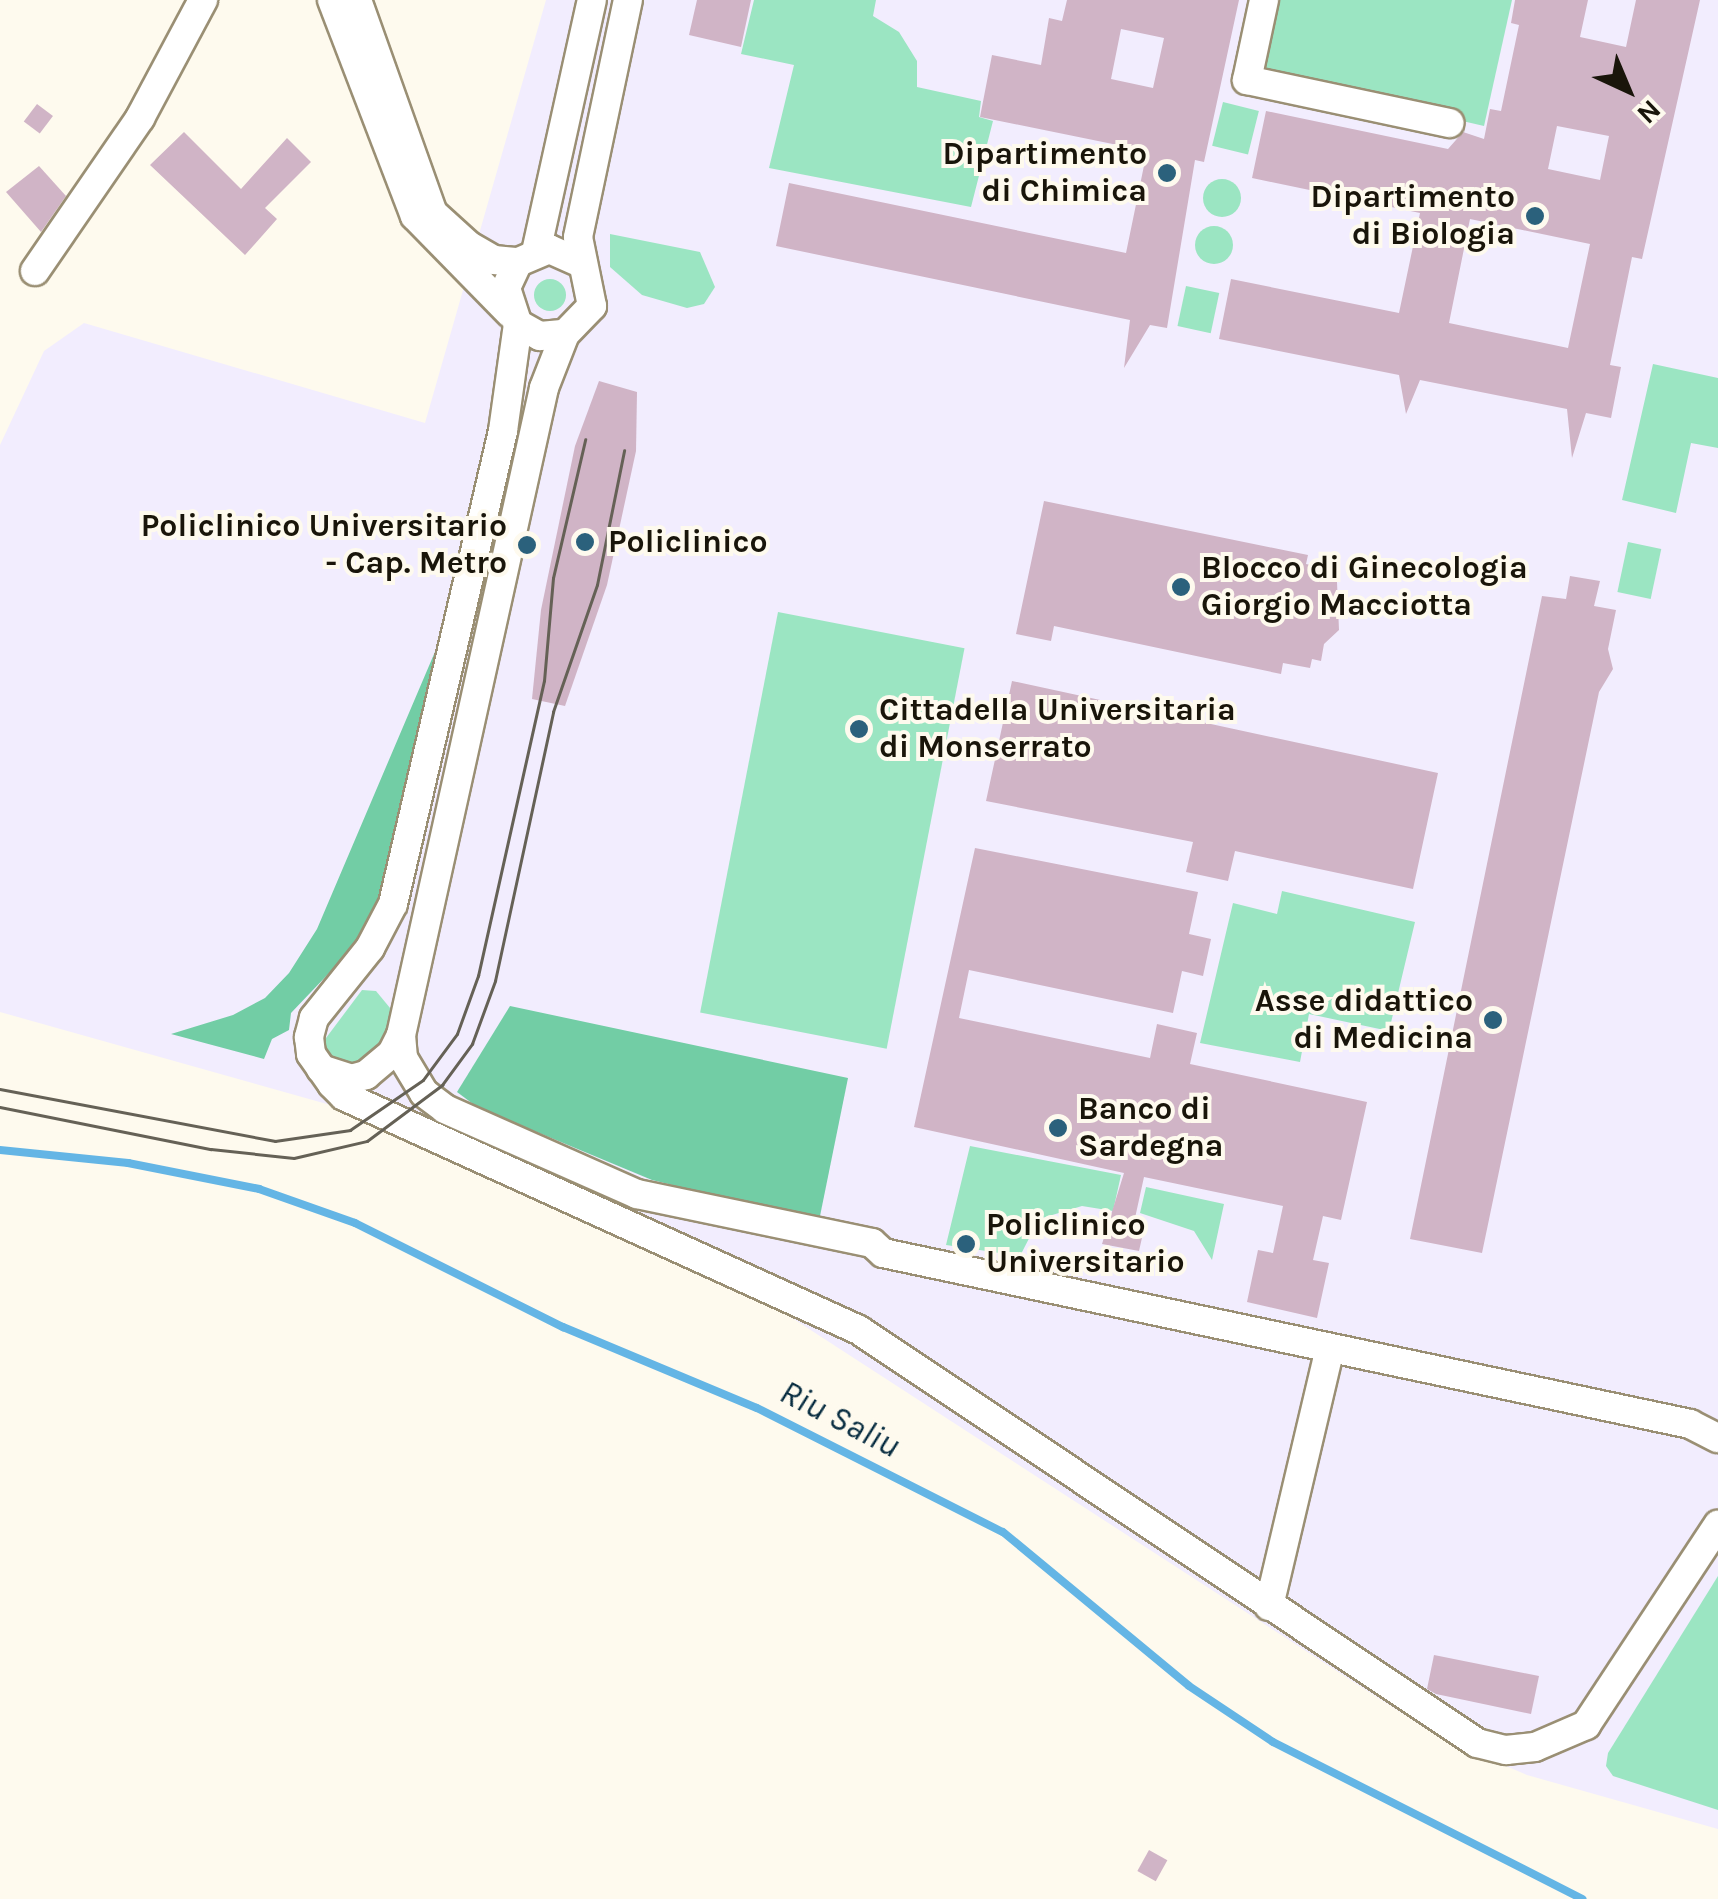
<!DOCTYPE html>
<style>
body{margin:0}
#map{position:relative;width:1718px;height:1899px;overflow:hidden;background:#fefaee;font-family:Karla,sans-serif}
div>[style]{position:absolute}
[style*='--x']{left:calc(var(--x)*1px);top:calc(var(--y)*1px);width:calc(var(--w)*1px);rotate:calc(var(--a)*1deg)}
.education>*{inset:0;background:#f2edfe}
.green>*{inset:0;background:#9be5c2;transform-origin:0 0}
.round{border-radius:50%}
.forest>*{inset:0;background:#72cda5}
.stream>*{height:8px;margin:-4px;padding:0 4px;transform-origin:4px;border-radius:4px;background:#64b5e5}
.building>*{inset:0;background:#d0b4c6;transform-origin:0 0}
.roads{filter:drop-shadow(2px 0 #9a8f74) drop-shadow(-2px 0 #9a8f74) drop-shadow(0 2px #9a8f74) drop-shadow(0 -2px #9a8f74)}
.minor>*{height:28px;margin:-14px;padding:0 14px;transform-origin:14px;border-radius:14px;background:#fff}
.tram>*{height:2.5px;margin:-1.25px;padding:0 1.25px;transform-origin:1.25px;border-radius:1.25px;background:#656156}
.dots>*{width:28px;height:28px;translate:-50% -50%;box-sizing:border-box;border:5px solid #fefaee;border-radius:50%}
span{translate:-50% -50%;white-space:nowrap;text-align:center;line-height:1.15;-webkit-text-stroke:8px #fefaee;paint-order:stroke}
.poi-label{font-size:32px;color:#19150a;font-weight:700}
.right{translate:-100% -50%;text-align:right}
.left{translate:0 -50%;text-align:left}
.water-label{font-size:35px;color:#072c40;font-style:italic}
.north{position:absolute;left:1578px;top:40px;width:100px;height:100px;-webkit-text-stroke:8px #fefaee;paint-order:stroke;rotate:136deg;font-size:28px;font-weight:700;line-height:40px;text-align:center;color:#19150a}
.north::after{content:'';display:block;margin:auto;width:35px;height:45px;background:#19150a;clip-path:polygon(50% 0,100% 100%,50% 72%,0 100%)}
</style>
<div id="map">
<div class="education">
<i style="clip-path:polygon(546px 0,1718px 0,1718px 1829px,1527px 1775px,1440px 1738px,789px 1316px,334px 1106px,0 1012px,0 445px,44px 351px,84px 323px,425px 423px)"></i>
</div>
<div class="green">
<i style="clip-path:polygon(754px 0,876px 0,873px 16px,899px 32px,917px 61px,917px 87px,981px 101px,979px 117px,993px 121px,971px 207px,769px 168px,794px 65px,741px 54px)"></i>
<i style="clip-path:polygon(1280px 0,1512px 0,1484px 126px,1263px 75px)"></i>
<i style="left:1223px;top:102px;width:37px;height:45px;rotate:14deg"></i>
<i class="round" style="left:1203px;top:179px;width:38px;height:38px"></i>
<i class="round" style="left:1195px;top:226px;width:38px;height:38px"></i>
<i style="clip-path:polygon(610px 234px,700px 252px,715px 287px,704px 304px,687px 308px,642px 295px,610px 267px)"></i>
<i class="round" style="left:534px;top:279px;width:32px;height:32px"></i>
<i style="left:1186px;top:286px;width:34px;height:41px;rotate:12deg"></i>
<i style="clip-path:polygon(1653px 364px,1718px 378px,1718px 448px,1691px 443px,1676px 513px,1622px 500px)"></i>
<i style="left:1628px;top:542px;width:34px;height:51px;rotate:12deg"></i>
<i style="left:778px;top:612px;width:190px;height:408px;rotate:11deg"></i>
<i style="clip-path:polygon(1282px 891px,1415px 922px,1389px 1031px,1309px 1014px,1300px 1062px,1200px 1043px,1233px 903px,1277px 914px)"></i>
<i style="clip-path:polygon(362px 990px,376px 991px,395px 1014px,386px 1047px,356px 1068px,332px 1060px,323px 1042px)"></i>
<i style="clip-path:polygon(970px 1146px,1121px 1175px,1113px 1211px,1082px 1206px,1039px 1219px,1020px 1256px,946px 1245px)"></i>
<i style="clip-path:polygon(1146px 1187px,1224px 1204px,1212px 1260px,1194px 1231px,1140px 1213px)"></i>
<i style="clip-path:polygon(1718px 1576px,1718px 1810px,1613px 1776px,1606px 1766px,1608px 1753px)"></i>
</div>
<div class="forest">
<i style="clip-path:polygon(440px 640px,454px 654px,422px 784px,371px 929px,291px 1013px,289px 1030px,272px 1039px,264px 1059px,171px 1034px,233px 1015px,265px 998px,289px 973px,317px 929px)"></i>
<i style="clip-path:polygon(510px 1006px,848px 1078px,819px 1221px,652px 1180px,477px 1107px,457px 1092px)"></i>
</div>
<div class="stream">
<i style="--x:0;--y:1150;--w:129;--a:5.8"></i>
<i style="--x:128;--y:1163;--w:134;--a:11.2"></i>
<i style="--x:259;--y:1189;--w:102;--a:19.5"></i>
<i style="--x:355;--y:1223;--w:233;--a:26.6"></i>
<i style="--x:563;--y:1327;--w:210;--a:22.7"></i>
<i style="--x:757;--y:1408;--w:275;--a:26.8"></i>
<i style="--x:1003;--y:1532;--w:241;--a:39.6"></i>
<i style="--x:1189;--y:1686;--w:101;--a:33.7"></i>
<i style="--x:1273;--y:1742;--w:347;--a:26.9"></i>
</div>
<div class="building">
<i style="clip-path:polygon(697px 0,751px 0,741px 47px,689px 35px)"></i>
<i style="clip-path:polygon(evenodd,1067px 0,1239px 0,1204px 162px,1195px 160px,1167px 328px,1150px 325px,1124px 368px,1130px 320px,776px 246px,789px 183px,1126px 253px,1147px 151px,980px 117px,992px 55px,1041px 65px,1049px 18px,1062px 21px,1067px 0,1121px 29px,1164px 38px,1153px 88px,1111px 79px,1121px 29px)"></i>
<i style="clip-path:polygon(evenodd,1515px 0,1588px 0,1580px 37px,1626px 47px,1636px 0,1700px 0,1642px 259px,1632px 257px,1610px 365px,1621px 367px,1611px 418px,1586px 413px,1572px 458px,1567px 409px,1420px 380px,1406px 414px,1399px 375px,1219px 339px,1231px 279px,1399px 313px,1420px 213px,1252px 178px,1266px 111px,1448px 149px,1463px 132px,1484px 139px,1490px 109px,1501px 111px,1519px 25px,1511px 23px,1515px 0,1557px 126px,1609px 136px,1600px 180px,1548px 169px,1557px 126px,1515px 0,1470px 219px,1590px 244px,1568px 348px,1449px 323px,1470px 219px)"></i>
<i style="left:37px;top:104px;width:20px;height:22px;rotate:37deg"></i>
<i style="clip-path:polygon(184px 132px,241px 189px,287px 138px,311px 162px,265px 208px,277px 219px,245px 255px,150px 165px)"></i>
<i style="clip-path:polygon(39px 166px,66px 196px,41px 232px,6px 192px)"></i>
<i style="clip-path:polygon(599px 381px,637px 392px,636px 451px,607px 585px,565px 706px,532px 699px,541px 610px,575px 446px)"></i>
<i style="clip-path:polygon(1044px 501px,1308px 555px,1306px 564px,1331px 569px,1329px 580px,1337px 582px,1339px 630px,1324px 644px,1321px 661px,1312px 659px,1310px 668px,1283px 663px,1281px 674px,1054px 626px,1051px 641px,1016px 634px)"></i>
<i style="clip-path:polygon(1570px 576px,1600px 581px,1594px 606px,1616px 610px,1608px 649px,1613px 669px,1599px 692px,1482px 1253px,1410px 1239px,1542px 596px,1566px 599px)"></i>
<i style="clip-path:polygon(1012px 681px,1438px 773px,1413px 889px,1235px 851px,1228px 881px,1186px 872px,1193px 842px,986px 801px)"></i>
<i style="clip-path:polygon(975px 848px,1198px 892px,1189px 934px,1211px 939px,1203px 976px,1182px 971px,1173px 1013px,969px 970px,959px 1018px,1150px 1058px,1157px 1024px,1197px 1033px,1190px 1064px,1367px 1102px,1341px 1220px,1323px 1216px,1313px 1260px,1329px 1263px,1317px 1318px,1247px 1302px,1258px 1250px,1273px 1253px,1283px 1206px,1144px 1177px,1135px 1218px,1146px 1220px,1139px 1251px,1102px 1244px,1124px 1173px,914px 1127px)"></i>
<i style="clip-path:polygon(1434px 1655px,1539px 1676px,1531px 1714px,1436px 1694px,1427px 1689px)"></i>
<i style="left:1149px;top:1850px;width:21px;height:24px;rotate:29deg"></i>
</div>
<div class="roads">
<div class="minor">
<i style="--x:332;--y:0;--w:231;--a:69"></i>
<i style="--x:415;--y:216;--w:136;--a:45.6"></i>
<i style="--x:357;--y:0;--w:226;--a:70.4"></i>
<i style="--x:433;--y:213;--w:47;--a:42.4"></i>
<i style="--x:468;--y:245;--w:30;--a:30"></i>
<i style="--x:494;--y:260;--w:24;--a:5"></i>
<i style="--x:1264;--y:0;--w:82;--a:102"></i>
<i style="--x:1247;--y:80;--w:207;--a:12"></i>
<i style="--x:536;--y:252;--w:258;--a:-77.5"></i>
<i style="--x:583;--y:264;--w:37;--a:-156"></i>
<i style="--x:549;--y:249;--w:34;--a:157"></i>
<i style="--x:518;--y:262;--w:29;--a:115"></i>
<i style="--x:506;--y:288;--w:38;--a:72"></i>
<i style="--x:518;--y:324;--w:25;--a:29"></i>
<i style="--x:540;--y:336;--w:25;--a:-5"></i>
<i style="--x:565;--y:334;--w:39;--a:-46"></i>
<i style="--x:592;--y:306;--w:70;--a:-101.5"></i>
<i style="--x:578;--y:237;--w:242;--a:-78.1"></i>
<i style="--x:35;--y:271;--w:186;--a:-55.5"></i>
<i style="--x:140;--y:118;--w:134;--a:-61.9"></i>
<i style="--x:518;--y:324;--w:108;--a:98"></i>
<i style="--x:503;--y:431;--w:486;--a:103.1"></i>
<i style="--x:393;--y:904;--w:50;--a:117.6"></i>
<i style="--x:370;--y:948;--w:90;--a:128.7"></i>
<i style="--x:314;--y:1018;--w:20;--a:105"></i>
<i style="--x:309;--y:1037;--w:17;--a:83"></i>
<i style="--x:311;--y:1054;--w:37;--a:55"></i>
<i style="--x:332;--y:1084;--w:17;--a:45"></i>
<i style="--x:344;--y:1096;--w:566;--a:24.44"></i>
<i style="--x:859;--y:1330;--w:743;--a:33.75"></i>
<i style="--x:1477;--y:1743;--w:30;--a:14"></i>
<i style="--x:1506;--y:1750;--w:29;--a:-6"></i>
<i style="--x:1535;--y:1747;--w:56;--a:-23.3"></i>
<i style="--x:1586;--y:1725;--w:240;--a:-56.6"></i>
<i style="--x:565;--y:334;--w:58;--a:111.3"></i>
<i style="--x:544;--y:388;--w:663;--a:102.46"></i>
<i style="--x:401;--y:1035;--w:23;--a:85"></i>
<i style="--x:403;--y:1058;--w:41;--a:59"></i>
<i style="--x:424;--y:1093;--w:26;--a:37"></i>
<i style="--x:445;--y:1109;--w:210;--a:23.9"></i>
<i style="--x:637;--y:1194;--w:240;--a:11.8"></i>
<i style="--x:872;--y:1243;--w:15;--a:42"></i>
<i style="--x:883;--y:1253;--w:825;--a:11.96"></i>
<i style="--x:1690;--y:1424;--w:31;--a:27"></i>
<i style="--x:321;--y:1069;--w:32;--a:18"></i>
<i style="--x:351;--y:1079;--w:16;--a:-15"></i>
<i style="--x:366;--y:1075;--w:34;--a:-40"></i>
<i style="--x:392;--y:1053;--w:20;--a:-63"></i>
<i style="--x:1269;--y:1606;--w:265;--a:-76.7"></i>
</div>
</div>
<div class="tram">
<i style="--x:0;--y:1089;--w:280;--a:10.7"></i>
<i style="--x:275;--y:1141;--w:76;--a:-8.3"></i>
<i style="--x:350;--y:1130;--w:88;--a:-34.4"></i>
<i style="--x:423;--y:1080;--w:57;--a:-53.5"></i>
<i style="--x:457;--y:1034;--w:62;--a:-70.1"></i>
<i style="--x:478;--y:976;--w:302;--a:-77.4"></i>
<i style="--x:544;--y:681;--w:103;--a:-85"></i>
<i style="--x:553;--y:578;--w:142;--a:-76.9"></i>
<i style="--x:0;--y:1107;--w:215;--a:11.3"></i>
<i style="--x:211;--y:1149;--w:83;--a:6.2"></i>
<i style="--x:294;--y:1158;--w:75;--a:-13.1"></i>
<i style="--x:367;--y:1141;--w:94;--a:-36.7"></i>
<i style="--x:442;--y:1085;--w:51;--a:-53.8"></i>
<i style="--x:472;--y:1044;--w:67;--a:-69.9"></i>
<i style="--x:495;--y:981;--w:275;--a:-77.8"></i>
<i style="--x:553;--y:712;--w:134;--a:-70.9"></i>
<i style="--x:597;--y:585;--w:137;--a:-78.6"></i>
</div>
<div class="dots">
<i style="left:1167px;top:173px;background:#2b617c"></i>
<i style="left:1535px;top:216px;background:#2b617c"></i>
<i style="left:585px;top:542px;background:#2b617c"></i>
<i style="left:527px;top:545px;background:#2b617c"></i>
<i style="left:1181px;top:587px;background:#2b617c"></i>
<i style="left:859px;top:729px;background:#2b617c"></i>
<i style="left:1493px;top:1020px;background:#2b617c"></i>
<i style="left:1058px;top:1128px;background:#2b617c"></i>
<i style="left:966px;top:1244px;background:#2b617c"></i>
</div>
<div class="poi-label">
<span class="right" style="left:1147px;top:173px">Dipartimento<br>di Chimica</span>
<span class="right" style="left:1515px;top:216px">Dipartimento<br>di Biologia</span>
<span class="right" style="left:507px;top:545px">Policlinico Universitario<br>- Cap. Metro</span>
<span class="left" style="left:608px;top:542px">Policlinico</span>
<span class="left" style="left:1201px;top:587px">Blocco di Ginecologia<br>Giorgio Macciotta</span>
<span class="left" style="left:879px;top:729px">Cittadella Universitaria<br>di Monserrato</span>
<span class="right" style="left:1473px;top:1020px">Asse didattico<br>di Medicina</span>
<span class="left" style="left:1078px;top:1128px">Banco di<br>Sardegna</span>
<span class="left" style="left:986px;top:1244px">Policlinico<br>Universitario</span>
</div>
<div class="water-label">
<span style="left:840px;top:1419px;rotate:27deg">Riu Saliu</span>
</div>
<div class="north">N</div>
</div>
